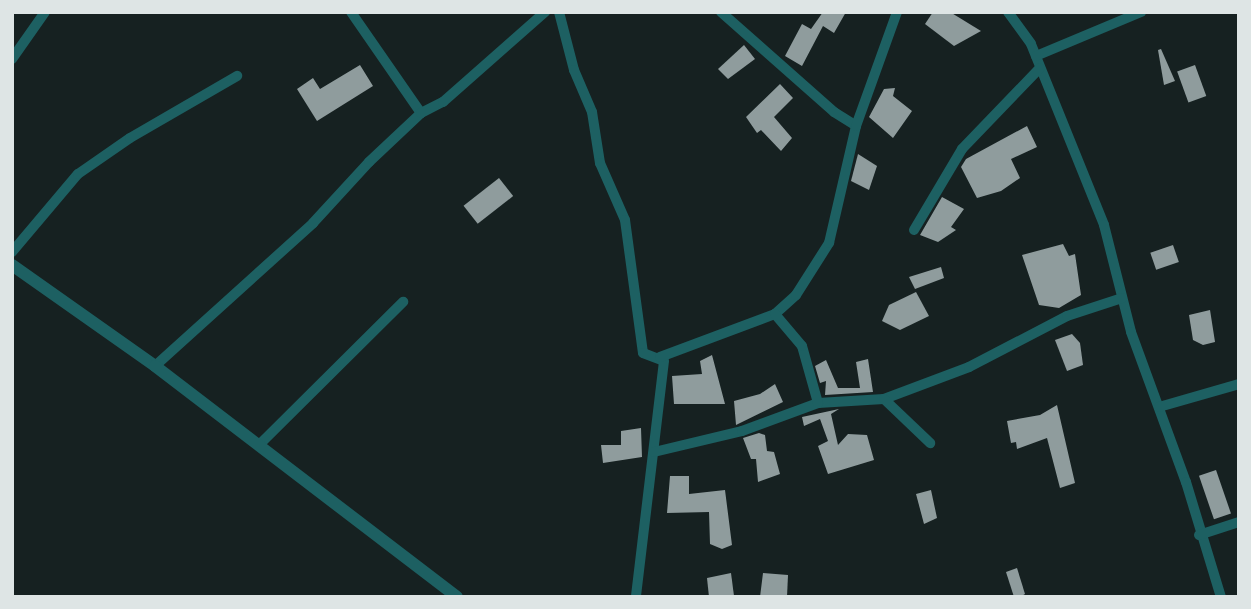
<!DOCTYPE html>
<style>
body{margin:0}
#map{position:relative;width:1251px;height:609px;overflow:hidden;background:#162121;font-family:"PT Sans Narrow",sans-serif}
div>[style]{position:absolute}
[style*='--x']{left:calc(var(--x)*1px);top:calc(var(--y)*1px);width:calc(var(--w)*1px);rotate:calc(var(--a)*1deg)}
.building>*{inset:0;background:#8f9c9d;transform-origin:0 0}
.minor>*{height:10px;margin:-5px;padding:0 5px;transform-origin:5px;border-radius:5px;background:#1d6062}
.tertiary>*{height:12px;margin:-6px;padding:0 6px;transform-origin:6px;border-radius:6px;background:#1d6062}
span{translate:-50% -50%;white-space:nowrap;text-align:center;line-height:1.15;-webkit-text-stroke:7px #06090a;paint-order:stroke}
.frame{position:absolute;inset:0;border:14px solid #dee5e5;pointer-events:none}
</style>
<div id="map">
<div class="building">
<i style="clip-path:polygon(823px 12px,846px 12px,834px 33px,823px 26px,802px 66px,785px 56px,802px 24px,811px 29px)"></i>
<i style="clip-path:polygon(933px 12px,950px 12px,981px 31px,954px 46px,925px 24px)"></i>
<i style="clip-path:polygon(744px 45px,755px 59px,728px 79px,718px 69px)"></i>
<i style="clip-path:polygon(1161px 49px,1175px 81px,1164px 85px,1158px 50px)"></i>
<i style="clip-path:polygon(360px 65px,373px 86px,317px 121px,297px 89px,313px 78px,320px 89px)"></i>
<i style="left:1195px;top:65px;width:33px;height:19px;rotate:70deg"></i>
<i style="clip-path:polygon(780px 84px,793px 98px,774px 117px,792px 138px,781px 151px,761px 130px,757px 133px,746px 117px)"></i>
<i style="clip-path:polygon(895px 88px,893px 96px,912px 111px,893px 138px,869px 117px,884px 89px)"></i>
<i style="clip-path:polygon(1027px 126px,1037px 147px,1011px 159px,1020px 178px,1001px 191px,977px 198px,961px 167px,966px 159px)"></i>
<i style="clip-path:polygon(858px 154px,877px 166px,869px 190px,851px 181px)"></i>
<i style="left:499px;top:178px;width:23px;height:45px;rotate:52deg"></i>
<i style="clip-path:polygon(942px 197px,964px 209px,951px 227px,956px 230px,938px 242px,920px 235px)"></i>
<i style="clip-path:polygon(1063px 244px,1069px 256px,1075px 254px,1081px 295px,1059px 308px,1039px 305px,1022px 255px)"></i>
<i style="left:1173px;top:245px;width:18px;height:24px;rotate:71deg"></i>
<i style="clip-path:polygon(941px 267px,944px 278px,915px 289px,909px 277px)"></i>
<i style="clip-path:polygon(916px 292px,929px 316px,900px 330px,882px 321px,889px 305px)"></i>
<i style="clip-path:polygon(1210px 310px,1215px 342px,1203px 345px,1193px 340px,1189px 315px)"></i>
<i style="clip-path:polygon(1072px 334px,1080px 343px,1083px 365px,1067px 371px,1055px 340px)"></i>
<i style="clip-path:polygon(712px 355px,725px 404px,674px 404px,672px 376px,702px 374px,700px 361px)"></i>
<i style="clip-path:polygon(868px 359px,873px 392px,825px 395px,826px 381px,820px 383px,815px 366px,826px 360px,838px 388px,860px 388px,856px 362px)"></i>
<i style="clip-path:polygon(775px 384px,783px 402px,736px 425px,734px 401px,760px 394px)"></i>
<i style="clip-path:polygon(1057px 405px,1075px 483px,1060px 488px,1047px 438px,1017px 449px,1016px 442px,1011px 443px,1007px 421px,1040px 415px)"></i>
<i style="clip-path:polygon(839px 409px,831px 414px,838px 445px,848px 434px,867px 435px,874px 460px,828px 474px,818px 446px,828px 441px,820px 419px,804px 426px,802px 417px)"></i>
<i style="clip-path:polygon(641px 428px,642px 457px,603px 463px,601px 445px,621px 445px,621px 431px)"></i>
<i style="clip-path:polygon(759px 433px,765px 435px,767px 451px,774px 452px,780px 474px,758px 482px,756px 459px,751px 459px,743px 438px)"></i>
<i style="left:1216px;top:470px;width:46px;height:18px;rotate:71deg"></i>
<i style="clip-path:polygon(670px 476px,689px 476px,689px 494px,725px 490px,732px 545px,722px 549px,710px 544px,709px 512px,667px 513px)"></i>
<i style="clip-path:polygon(931px 490px,937px 518px,924px 524px,916px 494px)"></i>
<i style="clip-path:polygon(1017px 568px,1025px 594px,1020px 597px,1014px 597px,1006px 572px)"></i>
<i style="clip-path:polygon(731px 573px,734px 596px,709px 597px,707px 578px)"></i>
<i style="clip-path:polygon(763px 573px,788px 575px,787px 597px,760px 597px)"></i>
</div>
<div class="minor">
<i style="--x:351;--y:12;--w:123;--a:55.3"></i>
<i style="--x:559;--y:12;--w:60;--a:75.5"></i>
<i style="--x:574;--y:70;--w:46;--a:66.8"></i>
<i style="--x:592;--y:112;--w:52;--a:81.1"></i>
<i style="--x:600;--y:163;--w:62;--a:66.3"></i>
<i style="--x:625;--y:220;--w:134;--a:82.3"></i>
<i style="--x:643;--y:353;--w:22;--a:21"></i>
<i style="--x:664;--y:361;--w:238;--a:96.8"></i>
<i style="--x:721;--y:12;--w:151;--a:41.5"></i>
<i style="--x:834;--y:112;--w:26;--a:32"></i>
<i style="--x:1008;--y:12;--w:39;--a:54"></i>
<i style="--x:1031;--y:44;--w:195;--a:68"></i>
<i style="--x:1104;--y:225;--w:110;--a:75.8"></i>
<i style="--x:1131;--y:332;--w:160;--a:69.9"></i>
<i style="--x:1186;--y:482;--w:120;--a:73.1"></i>
<i style="--x:1036;--y:56;--w:114;--a:-22.7"></i>
<i style="--x:12;--y:59;--w:57;--a:-54.9"></i>
<i style="--x:914;--y:230;--w:94;--a:-59.3"></i>
<i style="--x:962;--y:149;--w:112;--a:-46.1"></i>
<i style="--x:12;--y:252;--w:102;--a:-49.8"></i>
<i style="--x:78;--y:174;--w:63;--a:-34.7"></i>
<i style="--x:130;--y:138;--w:124;--a:-30.1"></i>
<i style="--x:660;--y:357;--w:123;--a:-20.5"></i>
<i style="--x:775;--y:314;--w:28;--a:-42"></i>
<i style="--x:796;--y:295;--w:62;--a:-57.6"></i>
<i style="--x:829;--y:243;--w:120;--a:-77"></i>
<i style="--x:856;--y:126;--w:121;--a:-70.2"></i>
<i style="--x:155;--y:366;--w:213;--a:-42.1"></i>
<i style="--x:313;--y:223;--w:83;--a:-47.4"></i>
<i style="--x:369;--y:162;--w:71;--a:-43.3"></i>
<i style="--x:421;--y:113;--w:25;--a:-27"></i>
<i style="--x:443;--y:102;--w:136;--a:-41.4"></i>
<i style="--x:884;--y:399;--w:91;--a:-20.6"></i>
<i style="--x:969;--y:367;--w:110;--a:-27.5"></i>
<i style="--x:1067;--y:316;--w:58;--a:-18.1"></i>
<i style="--x:818;--y:403;--w:66;--a:-3.5"></i>
<i style="--x:884;--y:399;--w:64;--a:43.7"></i>
<i style="--x:1159;--y:407;--w:83;--a:-16"></i>
<i style="--x:260;--y:444;--w:202;--a:-44.8"></i>
<i style="--x:654;--y:452;--w:90;--a:-13.4"></i>
<i style="--x:742;--y:431;--w:81;--a:-20.2"></i>
<i style="--x:818;--y:403;--w:59;--a:-105.7"></i>
<i style="--x:802;--y:346;--w:42;--a:-130.2"></i>
<i style="--x:1199;--y:535;--w:42;--a:-18"></i>
</div>
<div class="tertiary">
<i style="--x:12;--y:265;--w:175;--a:35.2"></i>
<i style="--x:155;--y:366;--w:380;--a:37.4"></i>
</div>
<div class="frame"></div>
</div>
